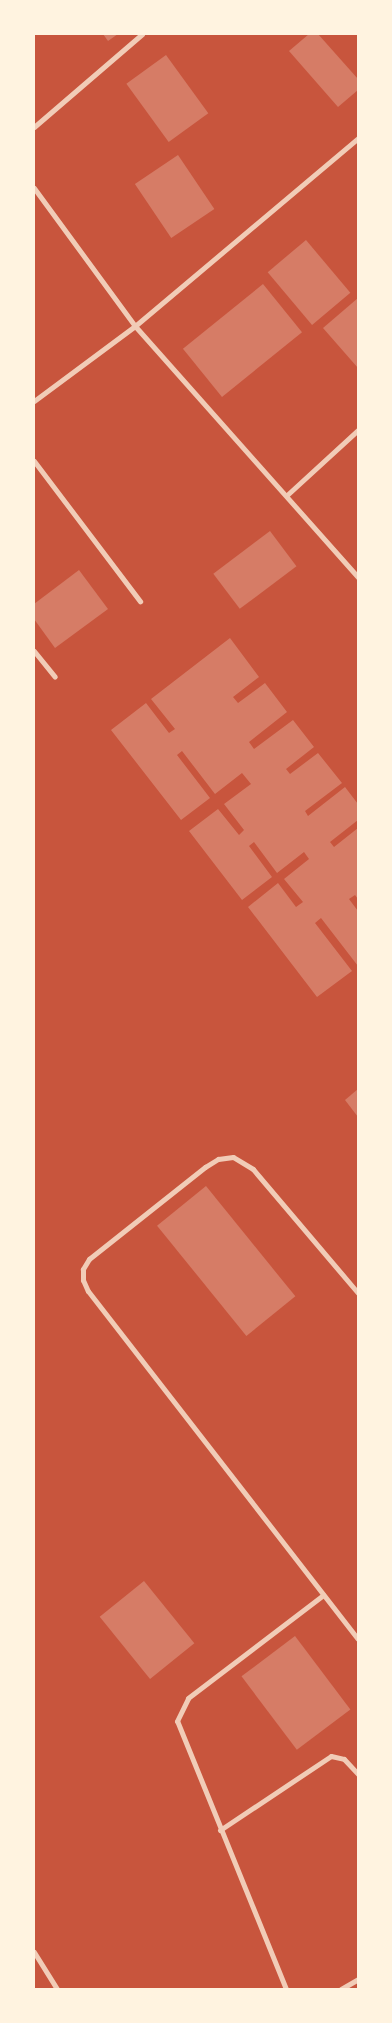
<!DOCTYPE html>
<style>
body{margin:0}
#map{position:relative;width:392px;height:2023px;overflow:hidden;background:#c8553d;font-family:"Crimson Pro",serif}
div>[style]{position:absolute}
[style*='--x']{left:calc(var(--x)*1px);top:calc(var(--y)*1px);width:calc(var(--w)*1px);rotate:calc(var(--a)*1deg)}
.building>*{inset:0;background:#d67c66;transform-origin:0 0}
.minor>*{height:5px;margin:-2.5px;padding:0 2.5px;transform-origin:2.5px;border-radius:2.5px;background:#f1ccb7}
span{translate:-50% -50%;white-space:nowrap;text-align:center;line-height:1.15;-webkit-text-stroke:5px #fff3e0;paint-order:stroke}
.frame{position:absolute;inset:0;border:35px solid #fff3e0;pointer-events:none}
</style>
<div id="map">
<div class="building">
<i style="clip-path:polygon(103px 34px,118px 34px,108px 41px)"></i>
<i style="clip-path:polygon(309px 34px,318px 34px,358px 79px,358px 90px,338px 107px,289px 51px)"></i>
<i style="left:166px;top:55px;width:72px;height:49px;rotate:54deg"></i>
<i style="left:178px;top:155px;width:65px;height:52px;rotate:56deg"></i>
<i style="left:306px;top:240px;width:69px;height:50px;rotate:50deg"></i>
<i style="left:263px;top:284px;width:62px;height:103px;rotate:51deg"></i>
<i style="clip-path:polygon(358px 298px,358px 368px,323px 328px)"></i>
<i style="left:270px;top:531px;width:44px;height:71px;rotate:53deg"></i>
<i style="clip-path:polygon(79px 570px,108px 609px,55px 648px,34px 619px,34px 604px)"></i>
<i style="clip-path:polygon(230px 638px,259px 677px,233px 697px,238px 703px,265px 683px,287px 712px,249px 742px,254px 749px,293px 720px,314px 747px,286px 769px,290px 774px,318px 753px,342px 783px,305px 811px,308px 816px,345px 787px,358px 804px,358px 820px,330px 842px,334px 847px,358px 828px,358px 899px,355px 895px,349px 899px,358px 911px,358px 966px,321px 918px,315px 923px,352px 971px,317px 997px,248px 907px,278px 883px,296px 907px,303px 902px,284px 879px,309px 859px,304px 852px,277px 873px,254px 842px,249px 846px,272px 877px,242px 900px,189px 831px,218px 809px,239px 835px,244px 830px,224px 804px,251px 784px,242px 773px,215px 794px,182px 751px,177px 755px,210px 798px,181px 820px,111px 730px,146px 703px,169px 733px,175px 729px,151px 699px)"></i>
<i style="clip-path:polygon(358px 1089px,358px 1117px,345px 1100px)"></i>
<i style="left:206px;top:1186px;width:142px;height:63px;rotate:51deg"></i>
<i style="left:144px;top:1581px;width:80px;height:57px;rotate:51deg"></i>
<i style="left:295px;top:1636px;width:92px;height:67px;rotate:53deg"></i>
</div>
<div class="minor">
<i style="--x:34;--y:127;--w:143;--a:-40.7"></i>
<i style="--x:34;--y:188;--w:171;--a:53.8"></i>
<i style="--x:135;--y:326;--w:336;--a:48.4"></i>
<i style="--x:34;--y:401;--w:126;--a:-36.6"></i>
<i style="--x:135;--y:326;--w:292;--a:-40.1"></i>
<i style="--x:34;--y:461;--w:176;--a:52.9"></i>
<i style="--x:287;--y:495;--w:96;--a:-42.5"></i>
<i style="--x:34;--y:651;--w:33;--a:51"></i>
<i style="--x:358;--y:1293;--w:162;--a:-130.3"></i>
<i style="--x:253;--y:1169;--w:23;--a:-149"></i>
<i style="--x:233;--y:1157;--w:15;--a:172"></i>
<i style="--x:218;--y:1159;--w:15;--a:148"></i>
<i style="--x:205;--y:1167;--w:148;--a:141.6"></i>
<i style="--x:89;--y:1259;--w:12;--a:121"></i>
<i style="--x:83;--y:1269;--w:11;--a:90"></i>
<i style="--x:83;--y:1280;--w:12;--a:66"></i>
<i style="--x:88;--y:1291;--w:440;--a:52.2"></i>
<i style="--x:220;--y:1830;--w:133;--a:-33.7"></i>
<i style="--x:331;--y:1756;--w:13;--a:13"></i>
<i style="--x:344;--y:1759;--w:21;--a:47"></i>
<i style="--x:34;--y:1952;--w:44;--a:58.1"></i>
<i style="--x:286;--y:1989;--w:289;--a:-112.1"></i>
<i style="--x:177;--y:1721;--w:25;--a:-64"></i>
<i style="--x:188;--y:1698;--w:170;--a:-37.3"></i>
<i style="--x:341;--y:1989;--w:20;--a:-30"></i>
</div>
<div class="frame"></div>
</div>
